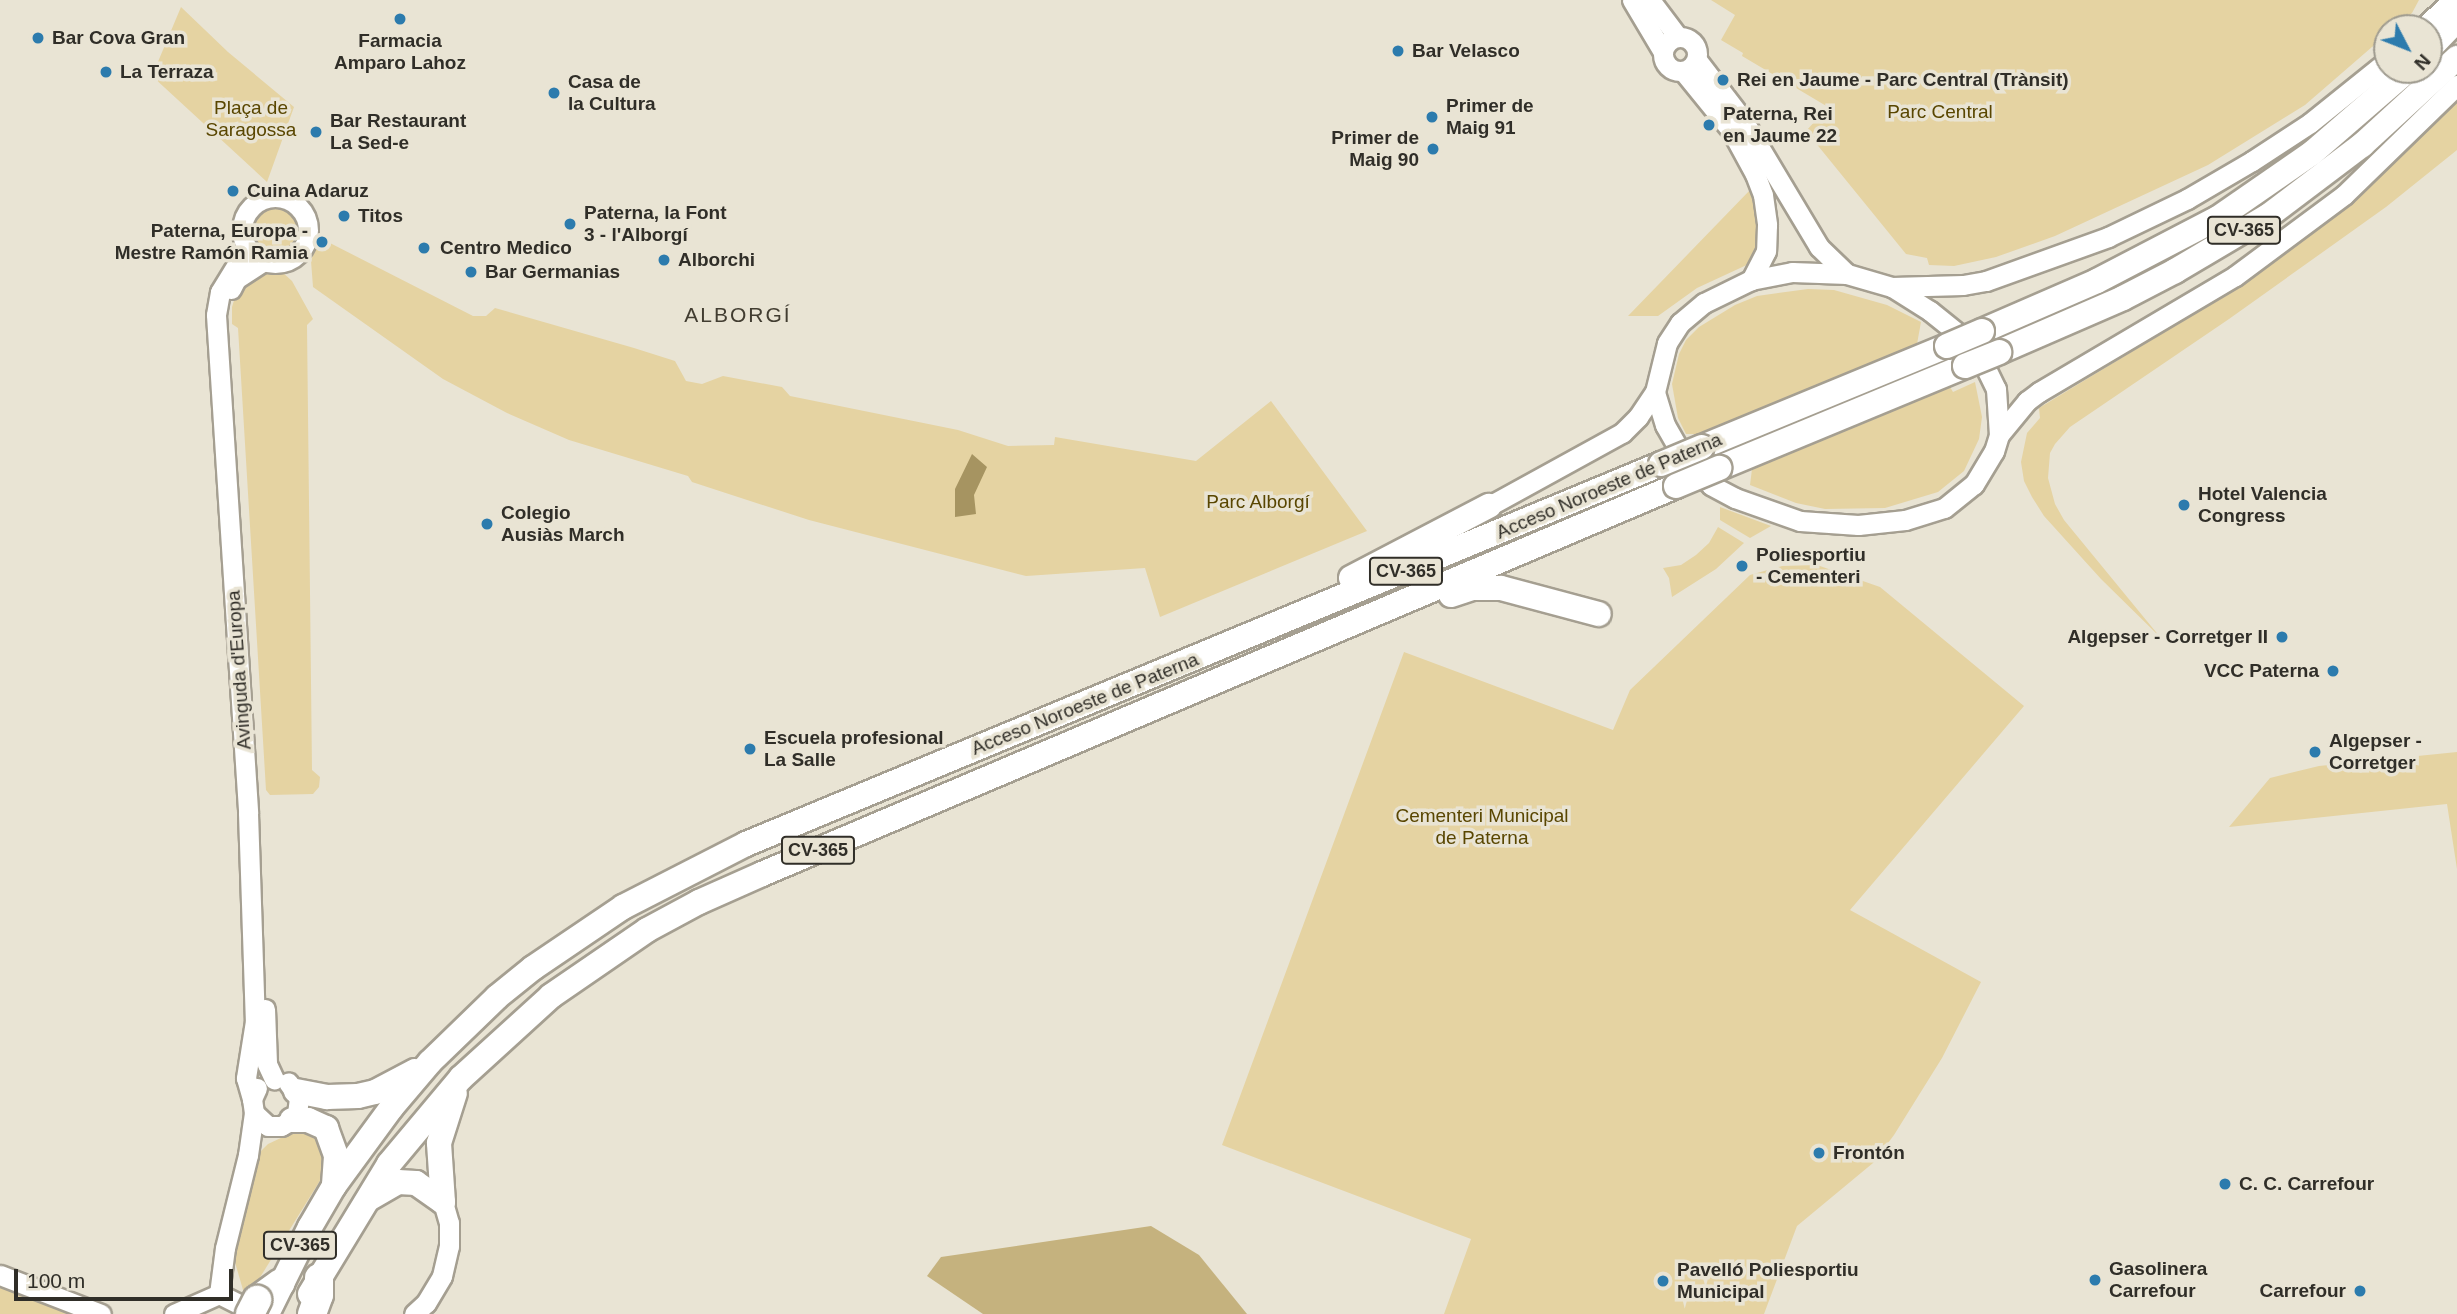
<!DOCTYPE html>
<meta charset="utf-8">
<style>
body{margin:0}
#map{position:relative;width:2457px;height:1314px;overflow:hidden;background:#e9e4d4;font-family:Arial,sans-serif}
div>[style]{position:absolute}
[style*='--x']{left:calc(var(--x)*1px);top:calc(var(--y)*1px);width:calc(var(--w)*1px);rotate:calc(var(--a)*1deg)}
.green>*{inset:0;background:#e5d3a2}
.round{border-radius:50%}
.forest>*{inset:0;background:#c5b27e}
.water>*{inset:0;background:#a69461}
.roads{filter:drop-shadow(2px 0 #a59f91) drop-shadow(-2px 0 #a59f91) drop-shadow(0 2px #a59f91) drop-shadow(0 -2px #a59f91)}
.minor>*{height:19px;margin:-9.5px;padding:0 9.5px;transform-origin:9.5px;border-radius:9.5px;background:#fff}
.minor>.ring{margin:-9.5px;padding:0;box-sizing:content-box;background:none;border:19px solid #fff;border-radius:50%}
.major>*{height:24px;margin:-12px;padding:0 12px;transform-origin:12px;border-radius:12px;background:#fff}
.highway>*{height:28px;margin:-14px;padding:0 14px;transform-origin:14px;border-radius:14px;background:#fff}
.bridges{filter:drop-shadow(2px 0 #a59f91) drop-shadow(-2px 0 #a59f91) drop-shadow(0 2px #a59f91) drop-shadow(0 -2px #a59f91)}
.major-bridge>*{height:24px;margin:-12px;padding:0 12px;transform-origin:12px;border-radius:12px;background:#fff}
.highway-bridge>*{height:28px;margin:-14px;padding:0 14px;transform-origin:14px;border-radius:14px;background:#fff}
.dots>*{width:19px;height:19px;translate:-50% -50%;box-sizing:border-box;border:4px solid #e9e4d4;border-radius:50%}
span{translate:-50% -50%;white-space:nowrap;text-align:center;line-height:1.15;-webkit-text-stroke:7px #e9e4d4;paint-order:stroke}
.shield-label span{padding:2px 5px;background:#e9e4d4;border:2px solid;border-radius:5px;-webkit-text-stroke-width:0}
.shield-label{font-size:18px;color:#302e28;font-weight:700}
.poi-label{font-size:19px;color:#302e28;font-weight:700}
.left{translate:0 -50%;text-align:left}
.right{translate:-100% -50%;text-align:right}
.park-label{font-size:19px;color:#594601}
.street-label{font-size:19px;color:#302e28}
.neighbourhood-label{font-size:21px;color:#423d31;letter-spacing:2px}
.north{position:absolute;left:2373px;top:14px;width:70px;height:70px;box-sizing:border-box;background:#e9e4d4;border:2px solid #9f9b8f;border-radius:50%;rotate:132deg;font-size:19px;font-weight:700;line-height:28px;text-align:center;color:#302e28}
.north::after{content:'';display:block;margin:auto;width:24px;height:32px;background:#2c7bad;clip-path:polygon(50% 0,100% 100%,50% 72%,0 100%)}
.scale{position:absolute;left:14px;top:1269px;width:219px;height:32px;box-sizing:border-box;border:4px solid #302e28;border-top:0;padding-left:9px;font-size:21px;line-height:24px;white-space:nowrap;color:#302e28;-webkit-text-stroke:5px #e9e4d4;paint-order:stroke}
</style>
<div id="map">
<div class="green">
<i style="clip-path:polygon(1711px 0,2419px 0,2412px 13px,2394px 28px,2387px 28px,2387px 34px,2305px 105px,2208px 165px,2055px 236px,1996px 257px,1954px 266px,1929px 265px,1927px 258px,1906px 254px,1806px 131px,1828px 107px,1742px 56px,1743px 53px,1721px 40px,1735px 15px)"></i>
<i style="clip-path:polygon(181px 7px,228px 52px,294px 107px,267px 182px,152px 76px)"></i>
<i style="clip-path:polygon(2457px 97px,2457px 150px,2386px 207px,2229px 319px,2070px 427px,2055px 444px,2050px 453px,2048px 478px,2055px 504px,2064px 520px,2160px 637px,2101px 579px,2044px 516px,2032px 497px,2024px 481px,2021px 462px,2027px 433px,2040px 418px,2039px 408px,2217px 300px,2297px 244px,2350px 203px)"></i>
<i style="clip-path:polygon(1750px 190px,1758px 223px,1758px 247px,1751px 263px,1697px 288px,1658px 316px,1628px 316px)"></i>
<i class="round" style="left:251px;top:206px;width:46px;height:46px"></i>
<i style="clip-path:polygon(328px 242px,473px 316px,486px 316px,495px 308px,634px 348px,675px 361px,686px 381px,702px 384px,723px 376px,782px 387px,790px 396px,958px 430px,1008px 446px,1054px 445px,1055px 437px,1196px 461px,1271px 401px,1367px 531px,1160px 617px,1145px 568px,1026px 576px,809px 520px,692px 482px,688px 476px,569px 440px,507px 413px,443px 379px,313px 287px,311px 261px,315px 248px)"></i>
<i style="clip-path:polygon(267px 269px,281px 271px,292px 281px,313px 319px,307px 325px,312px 770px,320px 777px,319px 787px,313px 794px,270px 795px,266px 790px,238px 328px,232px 324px,232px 307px,239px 284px)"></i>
<i style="clip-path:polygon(1808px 289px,1834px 290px,1887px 305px,1921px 322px,1917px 344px,1706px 434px,1686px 434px,1678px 418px,1672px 384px,1679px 354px,1686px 340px,1699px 327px,1735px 305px,1757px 296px)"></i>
<i style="clip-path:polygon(1975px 382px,1982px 417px,1979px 439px,1964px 471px,1938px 492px,1885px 508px,1825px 509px,1796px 503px,1750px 485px,1752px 469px,1950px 387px,1953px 392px)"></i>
<i style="clip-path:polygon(1720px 507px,1771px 526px,1750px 538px,1720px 520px)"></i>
<i style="clip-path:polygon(1718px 527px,1744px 543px,1716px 569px,1672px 597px,1669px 578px,1663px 568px,1681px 565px,1696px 555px,1709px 543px)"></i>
<i style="clip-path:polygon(1817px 565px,1880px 587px,2024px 706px,1850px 910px,1981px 982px,1942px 1058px,1894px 1135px,1873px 1163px,1797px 1226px,1764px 1314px,1444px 1314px,1471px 1239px,1222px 1145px,1404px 652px,1613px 730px,1630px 690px,1750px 575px,1782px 566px)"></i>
<i style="clip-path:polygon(2457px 752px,2457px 869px,2447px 804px,2229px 827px,2270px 778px,2319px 766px)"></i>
<i style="clip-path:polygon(298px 1130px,322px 1136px,326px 1171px,246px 1300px,234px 1259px,257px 1155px,268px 1144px)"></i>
<i style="clip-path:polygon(0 1283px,82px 1314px,0 1314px)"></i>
</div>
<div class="forest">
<i style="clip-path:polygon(1151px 1226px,1199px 1255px,1247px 1314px,983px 1314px,927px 1276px,941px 1257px)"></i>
</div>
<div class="water">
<i style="clip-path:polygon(972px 454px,987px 467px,974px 495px,976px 514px,955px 517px,955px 489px)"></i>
</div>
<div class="roads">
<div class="minor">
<i style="--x:1632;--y:0;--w:61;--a:59.2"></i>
<i style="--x:1650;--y:0;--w:46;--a:52.9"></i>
<i style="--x:2423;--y:28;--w:40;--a:-44"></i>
<i class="ring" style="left:1663px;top:37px;width:15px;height:15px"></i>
<i style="--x:1697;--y:60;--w:76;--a:52.5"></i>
<i style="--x:1743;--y:120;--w:148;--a:59.1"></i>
<i style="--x:1819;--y:247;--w:39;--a:44"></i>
<i style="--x:1683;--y:71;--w:76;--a:50.9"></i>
<i style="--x:1731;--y:130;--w:50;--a:61.4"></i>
<i style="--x:1755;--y:174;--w:22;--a:69"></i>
<i style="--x:1763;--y:195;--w:30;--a:82"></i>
<i style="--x:1767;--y:225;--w:26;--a:92"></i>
<i style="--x:1766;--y:251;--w:33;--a:117"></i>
<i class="ring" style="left:242px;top:197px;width:47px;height:47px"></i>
<i style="--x:247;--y:248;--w:52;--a:121.5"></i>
<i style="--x:220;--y:292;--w:23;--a:100"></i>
<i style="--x:216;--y:315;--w:499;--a:86.3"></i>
<i style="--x:248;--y:813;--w:208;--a:88.1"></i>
<i style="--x:255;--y:1021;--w:58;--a:99"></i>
<i style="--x:246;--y:1078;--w:22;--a:74"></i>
<i style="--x:1792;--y:272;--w:55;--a:2.1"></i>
<i style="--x:1847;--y:274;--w:47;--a:16.1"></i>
<i style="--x:1892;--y:287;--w:45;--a:32.3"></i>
<i style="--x:1930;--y:311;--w:59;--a:38.8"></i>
<i style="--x:1976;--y:348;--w:46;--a:64"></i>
<i style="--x:1996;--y:389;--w:46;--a:86.3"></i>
<i style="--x:1999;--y:435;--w:17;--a:107"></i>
<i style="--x:1994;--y:451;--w:39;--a:121"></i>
<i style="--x:1974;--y:484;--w:38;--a:141"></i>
<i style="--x:1944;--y:508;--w:41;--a:162.9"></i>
<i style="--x:1905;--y:520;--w:47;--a:173.9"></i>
<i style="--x:1858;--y:525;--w:58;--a:-176.1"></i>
<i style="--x:1800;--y:521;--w:69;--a:-160.5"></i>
<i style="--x:1735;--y:498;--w:27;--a:-152"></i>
<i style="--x:1711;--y:485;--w:36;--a:-136"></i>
<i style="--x:1685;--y:460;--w:40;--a:-119.7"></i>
<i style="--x:1665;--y:425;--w:34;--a:-107"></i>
<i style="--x:1655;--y:392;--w:50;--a:-76.2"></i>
<i style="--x:1667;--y:343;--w:24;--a:-57"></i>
<i style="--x:1680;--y:323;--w:31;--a:-40"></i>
<i style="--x:1704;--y:303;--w:52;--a:-26.1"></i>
<i style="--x:1751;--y:280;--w:42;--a:-11"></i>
<i style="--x:1892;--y:287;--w:71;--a:-1.6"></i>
<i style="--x:1963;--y:285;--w:23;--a:-10"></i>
<i style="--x:1986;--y:281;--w:130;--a:-19.8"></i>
<i style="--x:2108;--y:237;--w:88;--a:-25.7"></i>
<i style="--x:2187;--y:199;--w:75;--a:-30.3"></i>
<i style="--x:2252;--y:161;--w:69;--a:-33.2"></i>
<i style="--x:2310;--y:123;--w:99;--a:-38.8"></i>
<i style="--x:231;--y:289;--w:11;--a:-63"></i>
<i style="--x:236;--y:279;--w:33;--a:-33"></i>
<i style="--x:1999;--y:435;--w:44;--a:-50.5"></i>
<i style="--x:2027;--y:401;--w:15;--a:-37"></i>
<i style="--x:2039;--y:392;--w:228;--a:-30.6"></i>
<i style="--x:2235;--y:276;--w:136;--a:-36.6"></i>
<i style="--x:2344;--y:195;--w:158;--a:-44.2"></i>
<i style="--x:1489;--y:506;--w:152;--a:-28.8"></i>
<i style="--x:1622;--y:433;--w:23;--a:-45"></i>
<i style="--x:1638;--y:417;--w:30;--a:-56"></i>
<i style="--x:265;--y:1009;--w:55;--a:87.9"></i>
<i style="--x:267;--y:1064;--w:17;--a:65"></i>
<i style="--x:254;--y:1113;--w:19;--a:43"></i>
<i style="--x:268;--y:1126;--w:13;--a:0"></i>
<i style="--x:281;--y:1126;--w:13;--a:-29"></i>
<i style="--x:292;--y:1120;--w:8;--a:-50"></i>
<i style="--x:297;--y:1114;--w:16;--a:-83"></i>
<i style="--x:299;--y:1098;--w:19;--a:-125"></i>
<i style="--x:0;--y:1275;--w:108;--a:21.1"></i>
<i style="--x:219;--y:1294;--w:46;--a:-82.6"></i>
<i style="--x:225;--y:1248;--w:96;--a:-76.1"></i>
<i style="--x:248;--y:1155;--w:42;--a:-81.9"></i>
<i style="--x:254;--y:1113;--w:14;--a:-98"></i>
<i style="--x:252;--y:1099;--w:12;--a:-66"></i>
<i style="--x:219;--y:1294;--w:45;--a:26.6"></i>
<i style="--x:174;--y:1314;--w:49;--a:-24"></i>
<i style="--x:414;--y:1314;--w:16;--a:-43"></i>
<i style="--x:426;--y:1303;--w:31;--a:-59"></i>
<i style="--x:442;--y:1276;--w:31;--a:-77"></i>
<i style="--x:449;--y:1246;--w:23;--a:-90"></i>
<i style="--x:449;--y:1223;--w:22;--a:-106"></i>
</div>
<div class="major">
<i style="--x:2429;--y:49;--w:40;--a:-46"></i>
<i style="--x:1982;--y:331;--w:125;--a:-23.5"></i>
<i style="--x:2097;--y:281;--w:136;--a:-27.5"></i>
<i style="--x:2218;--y:218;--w:114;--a:-34.7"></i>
<i style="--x:2312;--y:153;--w:127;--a:-40.8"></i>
<i style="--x:1999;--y:352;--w:135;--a:-23.5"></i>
<i style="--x:2123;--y:298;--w:59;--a:-27.4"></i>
<i style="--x:2175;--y:271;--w:108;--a:-30.6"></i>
<i style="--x:2268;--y:216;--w:118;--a:-37.1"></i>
<i style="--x:2362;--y:145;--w:129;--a:-42.5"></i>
<i style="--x:1702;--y:447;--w:265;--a:-22.4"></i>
<i style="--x:1719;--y:468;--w:266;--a:-22.5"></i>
<i style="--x:1351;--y:578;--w:156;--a:-27.6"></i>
<i style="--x:1451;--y:595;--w:23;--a:-18"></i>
<i style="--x:1473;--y:588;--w:28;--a:0"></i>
<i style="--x:1501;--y:588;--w:101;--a:14.9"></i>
<i style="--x:296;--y:1091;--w:32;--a:11"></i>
<i style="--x:327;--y:1097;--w:31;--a:-2"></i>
<i style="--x:358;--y:1096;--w:17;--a:-13"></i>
<i style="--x:375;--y:1092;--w:45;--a:-27.7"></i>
<i style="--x:292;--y:1120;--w:16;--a:0"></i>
<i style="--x:308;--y:1120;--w:20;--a:24"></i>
<i style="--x:326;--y:1128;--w:30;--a:70"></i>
<i style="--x:336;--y:1156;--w:30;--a:94"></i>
<i style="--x:370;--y:1198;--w:32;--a:-30"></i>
<i style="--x:398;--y:1182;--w:18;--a:3"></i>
<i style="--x:416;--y:1183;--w:33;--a:35"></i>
<i style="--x:443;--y:1202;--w:59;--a:-93.9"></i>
<i style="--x:439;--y:1143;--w:52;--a:-72.3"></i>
<i style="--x:310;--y:1294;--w:152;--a:-58.7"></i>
<i style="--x:389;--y:1164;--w:112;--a:-50.1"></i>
<i style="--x:461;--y:1078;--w:122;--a:-42.3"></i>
<i style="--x:551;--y:996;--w:116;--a:-34.5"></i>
<i style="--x:647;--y:930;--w:59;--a:-28.3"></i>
<i style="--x:699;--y:902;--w:69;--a:-24"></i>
<i style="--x:762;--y:874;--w:993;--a:-23"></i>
<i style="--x:267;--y:1314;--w:97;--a:-63.7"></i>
<i style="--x:310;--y:1227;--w:48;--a:-59.7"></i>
<i style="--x:334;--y:1186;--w:97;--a:-53.8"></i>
<i style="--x:391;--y:1108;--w:60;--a:-49.7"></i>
<i style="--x:430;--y:1062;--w:93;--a:-44.1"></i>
<i style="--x:497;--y:997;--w:46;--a:-38.9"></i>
<i style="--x:533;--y:968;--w:109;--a:-34.1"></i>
<i style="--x:623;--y:907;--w:138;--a:-27.1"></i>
<i style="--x:746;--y:844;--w:991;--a:-22.55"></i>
</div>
<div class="highway">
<i style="--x:257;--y:1300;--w:29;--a:-36"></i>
<i style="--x:312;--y:1314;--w:20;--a:-70"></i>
<i style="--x:319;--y:1295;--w:17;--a:-90"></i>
</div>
</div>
<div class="bridges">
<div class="major-bridge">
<i style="--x:1947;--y:346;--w:38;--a:-23"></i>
<i style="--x:1965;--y:366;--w:37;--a:-22"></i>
<i style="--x:1661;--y:464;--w:44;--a:-22.5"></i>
<i style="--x:1676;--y:486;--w:47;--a:-22.7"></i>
</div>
<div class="highway-bridge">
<i style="--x:250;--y:1314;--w:16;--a:-63"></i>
</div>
</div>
<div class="dots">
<i style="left:400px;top:19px;background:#2c7bad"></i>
<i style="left:38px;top:38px;background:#2c7bad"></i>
<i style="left:1398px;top:51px;background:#2c7bad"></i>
<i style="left:106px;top:72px;background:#2c7bad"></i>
<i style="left:1723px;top:80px;background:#2c7bad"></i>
<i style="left:554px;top:93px;background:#2c7bad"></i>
<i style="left:1432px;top:117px;background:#2c7bad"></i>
<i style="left:1709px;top:125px;background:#2c7bad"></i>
<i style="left:316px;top:132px;background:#2c7bad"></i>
<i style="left:1433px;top:149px;background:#2c7bad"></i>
<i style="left:233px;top:191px;background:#2c7bad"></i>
<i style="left:344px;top:216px;background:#2c7bad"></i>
<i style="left:570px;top:224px;background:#2c7bad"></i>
<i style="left:322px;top:242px;background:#2c7bad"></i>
<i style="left:424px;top:248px;background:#2c7bad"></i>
<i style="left:664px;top:260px;background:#2c7bad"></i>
<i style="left:471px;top:272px;background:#2c7bad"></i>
<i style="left:2184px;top:505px;background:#2c7bad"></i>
<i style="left:487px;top:524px;background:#2c7bad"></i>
<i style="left:1742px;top:566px;background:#2c7bad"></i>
<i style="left:2282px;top:637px;background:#2c7bad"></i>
<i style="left:2333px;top:671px;background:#2c7bad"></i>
<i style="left:750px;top:749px;background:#2c7bad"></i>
<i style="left:2315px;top:752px;background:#2c7bad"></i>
<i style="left:1819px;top:1153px;background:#2c7bad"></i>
<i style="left:2225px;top:1184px;background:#2c7bad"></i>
<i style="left:2095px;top:1280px;background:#2c7bad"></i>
<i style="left:1663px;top:1281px;background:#2c7bad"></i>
<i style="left:2360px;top:1291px;background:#2c7bad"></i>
</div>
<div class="shield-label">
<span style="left:2244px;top:230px">CV-365</span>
<span style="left:1406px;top:571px">CV-365</span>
<span style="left:818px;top:850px">CV-365</span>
<span style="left:300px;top:1245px">CV-365</span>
</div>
<div class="poi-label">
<span class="left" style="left:52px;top:38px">Bar Cova Gran</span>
<span style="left:400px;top:52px">Farmacia<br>Amparo Lahoz</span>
<span class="left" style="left:1412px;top:51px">Bar Velasco</span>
<span class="left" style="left:120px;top:72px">La Terraza</span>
<span class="left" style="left:1737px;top:80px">Rei en Jaume - Parc Central (Trànsit)</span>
<span class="left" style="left:568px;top:93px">Casa de<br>la Cultura</span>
<span class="left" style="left:1446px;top:117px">Primer de<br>Maig 91</span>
<span class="left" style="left:1723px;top:125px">Paterna, Rei<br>en Jaume 22</span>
<span class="left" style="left:330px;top:132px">Bar Restaurant<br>La Sed-e</span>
<span class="right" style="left:1419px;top:149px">Primer de<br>Maig 90</span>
<span class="left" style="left:247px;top:191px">Cuina Adaruz</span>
<span class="left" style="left:584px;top:224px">Paterna, la Font<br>3 - l'Alborgí</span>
<span class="left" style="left:358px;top:216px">Titos</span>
<span class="right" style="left:308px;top:242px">Paterna, Europa -<br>Mestre Ramón Ramia</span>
<span class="left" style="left:440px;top:248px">Centro Medico</span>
<span class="left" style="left:678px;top:260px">Alborchi</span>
<span class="left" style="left:485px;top:272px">Bar Germanias</span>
<span class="left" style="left:2198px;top:505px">Hotel Valencia<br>Congress</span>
<span class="left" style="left:501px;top:524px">Colegio<br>Ausiàs March</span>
<span class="left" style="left:1756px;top:566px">Poliesportiu<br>- Cementeri</span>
<span class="right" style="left:2268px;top:637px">Algepser - Corretger II</span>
<span class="right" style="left:2319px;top:671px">VCC Paterna</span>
<span class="left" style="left:764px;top:749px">Escuela profesional<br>La Salle</span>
<span class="left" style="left:2329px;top:752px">Algepser -<br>Corretger</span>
<span class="left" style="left:1833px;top:1153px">Frontón</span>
<span class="left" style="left:2239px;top:1184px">C. C. Carrefour</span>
<span class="left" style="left:2109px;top:1280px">Gasolinera<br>Carrefour</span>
<span class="left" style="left:1677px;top:1281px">Pavelló Poliesportiu<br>Municipal</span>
<span class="right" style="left:2346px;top:1291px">Carrefour</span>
</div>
<div class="park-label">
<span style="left:251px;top:119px">Plaça de<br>Saragossa</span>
<span style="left:1940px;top:112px">Parc Central</span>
<span style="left:1258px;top:502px">Parc Alborgí</span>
<span style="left:1482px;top:827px">Cementeri Municipal<br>de Paterna</span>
</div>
<div class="street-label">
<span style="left:1609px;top:486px;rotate:-23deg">Acceso Noroeste de Paterna</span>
<span style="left:239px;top:670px;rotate:-94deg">Avinguda d'Europa</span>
<span style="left:1085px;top:704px;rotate:-22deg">Acceso Noroeste de Paterna</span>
</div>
<div class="neighbourhood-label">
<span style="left:738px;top:315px">ALBORGÍ</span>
</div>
<div class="north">N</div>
<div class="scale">100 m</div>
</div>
